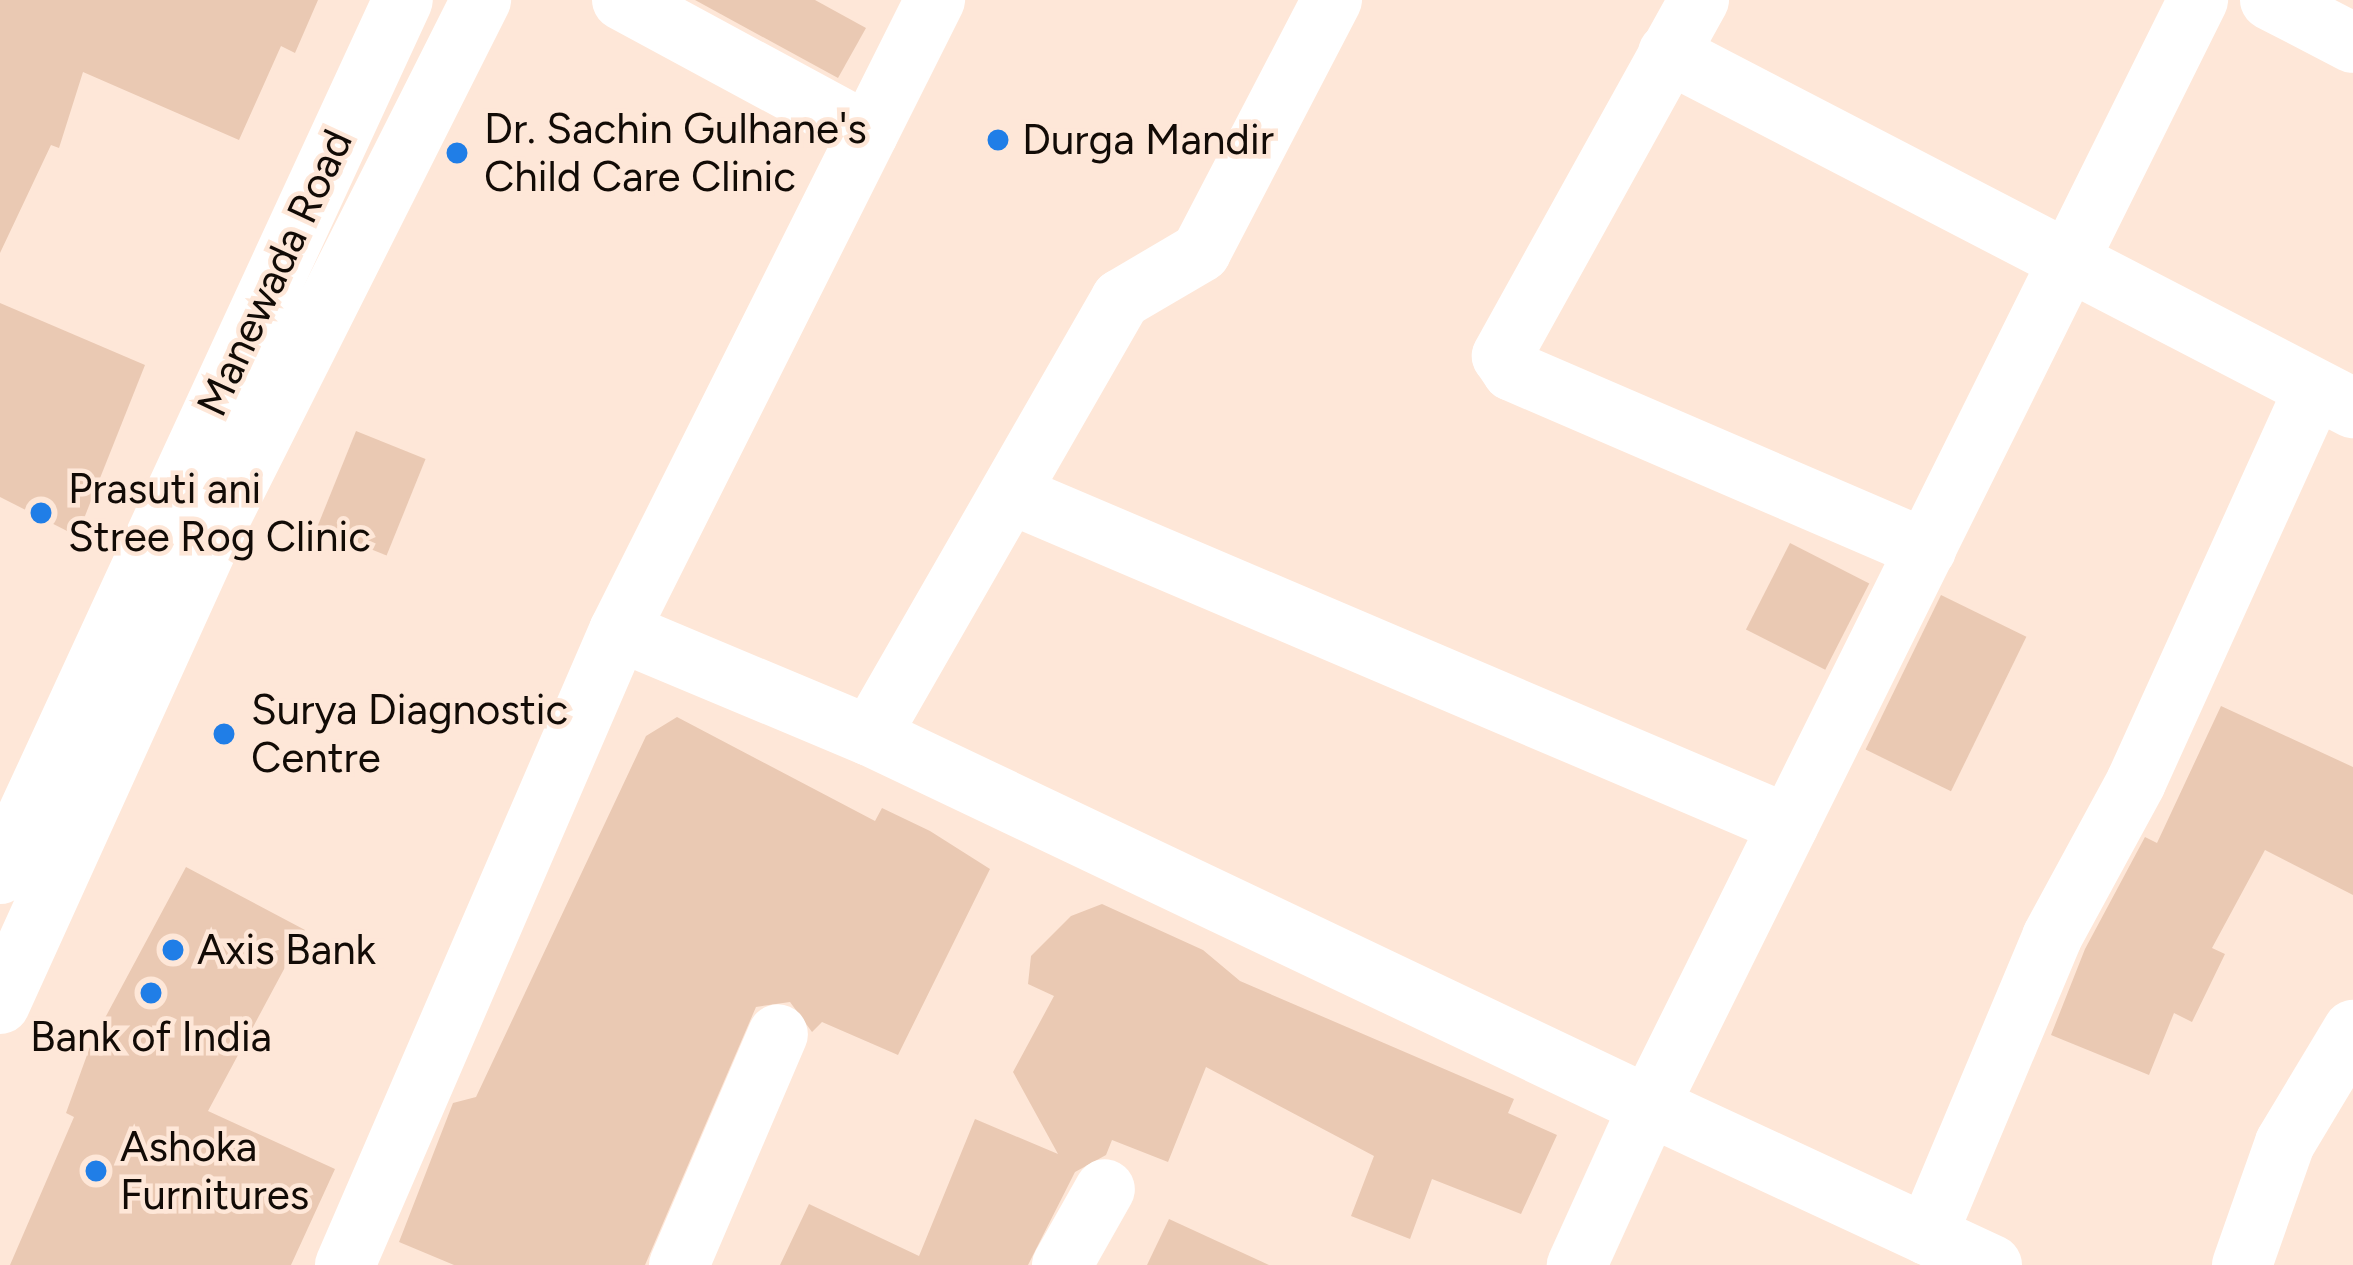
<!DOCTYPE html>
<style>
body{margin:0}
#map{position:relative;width:2353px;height:1265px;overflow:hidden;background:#fee7d8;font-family:Figtree,sans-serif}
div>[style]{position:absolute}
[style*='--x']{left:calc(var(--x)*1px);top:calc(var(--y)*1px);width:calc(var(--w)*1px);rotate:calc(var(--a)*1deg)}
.building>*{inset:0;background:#eac9b3;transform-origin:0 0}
.minor>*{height:60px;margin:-30px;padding:0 30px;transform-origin:30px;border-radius:30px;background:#fff}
.dots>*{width:33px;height:33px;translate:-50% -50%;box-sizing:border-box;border:6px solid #fee7d8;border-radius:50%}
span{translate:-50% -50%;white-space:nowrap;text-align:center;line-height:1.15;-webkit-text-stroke:9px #fee7d8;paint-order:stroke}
.poi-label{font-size:42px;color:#120b06}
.left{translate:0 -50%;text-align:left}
.street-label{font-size:42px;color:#120b06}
</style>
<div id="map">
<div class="building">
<i style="clip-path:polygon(0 0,318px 0,295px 53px,281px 46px,239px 140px,83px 72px,59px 148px,51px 145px,0 253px)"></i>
<i style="clip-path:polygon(695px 0,815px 0,866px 28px,838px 78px)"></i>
<i style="clip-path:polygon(0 303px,145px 365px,77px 536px,0 497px)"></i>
<i style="left:356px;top:431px;width:75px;height:104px;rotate:22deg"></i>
<i style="left:1790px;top:543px;width:89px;height:97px;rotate:27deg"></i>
<i style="left:1941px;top:595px;width:95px;height:172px;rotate:26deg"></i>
<i style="clip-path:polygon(2221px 706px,2353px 767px,2353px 895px,2265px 850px,2212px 948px,2225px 954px,2192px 1022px,2174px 1013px,2149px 1075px,2051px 1035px,2085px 949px,2145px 837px,2157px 843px)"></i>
<i style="clip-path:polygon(677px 717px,875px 821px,882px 808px,930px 831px,990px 869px,898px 1055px,822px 1022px,812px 1032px,790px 1002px,756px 1007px,645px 1265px,454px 1265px,399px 1242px,453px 1103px,476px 1097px,646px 736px)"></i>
<i style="clip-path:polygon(186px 867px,305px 930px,208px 1111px,335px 1169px,291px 1265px,10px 1265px,74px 1117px,66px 1113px,91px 1044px)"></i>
<i style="clip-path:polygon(1102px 904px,1203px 950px,1240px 981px,1514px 1099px,1508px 1113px,1557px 1135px,1521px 1214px,1432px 1179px,1410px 1239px,1351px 1216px,1374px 1156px,1206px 1067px,1168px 1162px,1112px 1140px,1106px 1155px,1075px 1172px,1028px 1265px,780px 1265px,809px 1204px,919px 1256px,975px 1119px,1058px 1154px,1013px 1072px,1054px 996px,1028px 984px,1031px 956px,1071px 916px)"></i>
<i style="clip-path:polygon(1169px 1219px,1269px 1265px,1147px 1265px)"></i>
</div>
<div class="minor">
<i style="--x:622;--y:0;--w:280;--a:28.4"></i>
<i style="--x:1332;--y:0;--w:284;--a:117.5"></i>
<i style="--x:1201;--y:252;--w:93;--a:149.6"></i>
<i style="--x:1121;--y:299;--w:504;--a:119.87"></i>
<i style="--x:870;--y:736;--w:862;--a:25.41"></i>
<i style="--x:1649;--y:1106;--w:175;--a:114.4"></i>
<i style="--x:1699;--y:0;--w:407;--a:119"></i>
<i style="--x:1502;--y:356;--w:18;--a:56"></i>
<i style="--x:1512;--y:371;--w:451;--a:23.3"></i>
<i style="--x:2270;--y:0;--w:93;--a:27.4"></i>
<i style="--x:1668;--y:53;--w:772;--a:27.4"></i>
<i style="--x:1011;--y:494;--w:845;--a:23.05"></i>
<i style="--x:619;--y:631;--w:272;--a:22.7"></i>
<i style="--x:0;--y:874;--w:962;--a:-65.25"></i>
<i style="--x:0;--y:1004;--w:535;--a:-65.59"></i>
<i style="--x:221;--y:517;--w:579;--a:-63.3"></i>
<i style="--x:1927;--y:1235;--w:323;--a:-67.2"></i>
<i style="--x:2052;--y:937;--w:176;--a:-61.5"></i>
<i style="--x:2136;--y:782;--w:431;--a:-65.6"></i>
<i style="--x:345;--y:1265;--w:691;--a:-66.63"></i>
<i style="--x:619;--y:631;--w:706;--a:-63.4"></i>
<i style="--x:679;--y:1265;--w:251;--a:-66.8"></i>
<i style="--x:1062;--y:1265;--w:87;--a:-60.5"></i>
<i style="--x:1992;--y:1265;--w:378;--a:-155.1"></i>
<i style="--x:1649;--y:1106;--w:1235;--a:-63.6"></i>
<i style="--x:2242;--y:1265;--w:129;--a:-70.6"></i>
<i style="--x:2285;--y:1143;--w:132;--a:-59"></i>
</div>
<div class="dots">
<i style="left:998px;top:140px;background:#207ee7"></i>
<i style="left:457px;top:153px;background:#207ee7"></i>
<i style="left:41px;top:513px;background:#207ee7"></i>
<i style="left:224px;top:734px;background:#207ee7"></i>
<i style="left:173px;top:950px;background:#207ee7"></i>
<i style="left:151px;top:993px;background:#207ee7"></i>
<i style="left:96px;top:1171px;background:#207ee7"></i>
</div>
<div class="poi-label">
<span class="left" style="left:484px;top:153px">Dr. Sachin Gulhane's<br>Child Care Clinic</span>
<span class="left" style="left:1022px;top:140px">Durga Mandir</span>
<span class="left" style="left:68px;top:513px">Prasuti ani<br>Stree Rog Clinic</span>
<span class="left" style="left:251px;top:734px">Surya Diagnostic<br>Centre</span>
<span class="left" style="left:197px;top:950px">Axis Bank</span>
<span style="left:151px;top:1037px">Bank of India</span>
<span class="left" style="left:120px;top:1171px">Ashoka<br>Furnitures</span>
</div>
<div class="street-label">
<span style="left:275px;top:273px;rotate:-65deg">Manewada Road</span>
</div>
</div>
